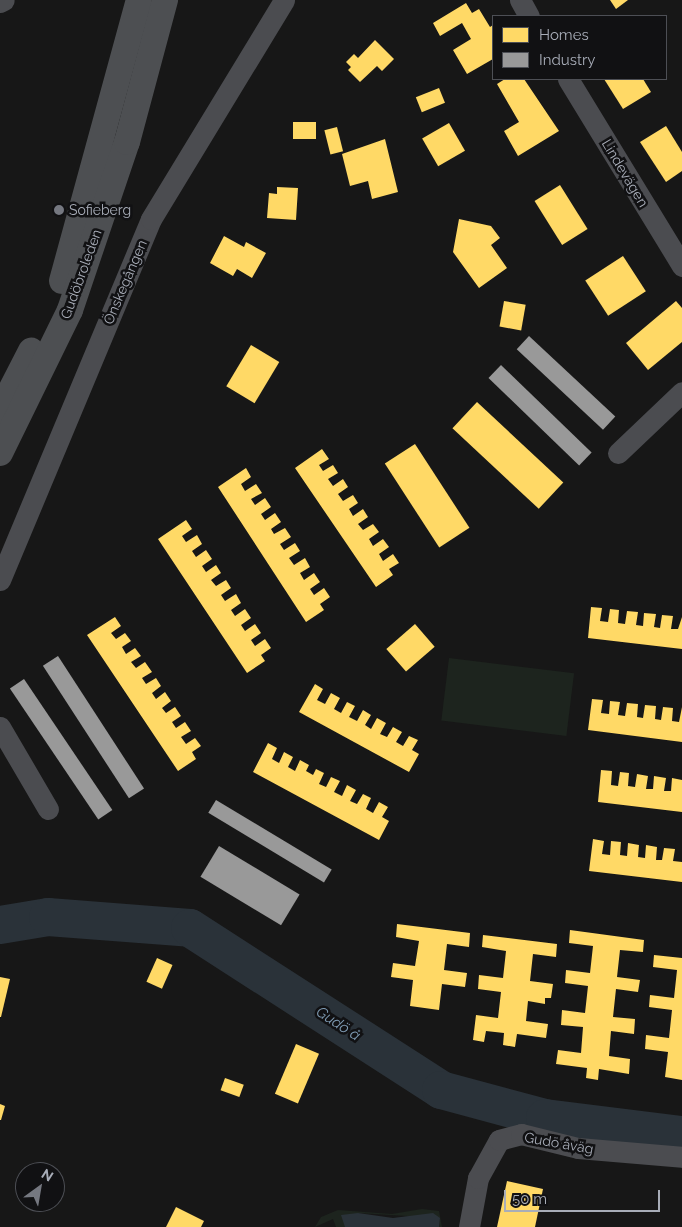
<!DOCTYPE html>
<meta charset="utf-8">
<style>
body{margin:0}
#map{position:relative;width:682px;height:1227px;overflow:hidden;background:#171717;font-family:Raleway,sans-serif}
div>[style]{position:absolute}
[style*='--x']{left:calc(var(--x)*1px);top:calc(var(--y)*1px);width:calc(var(--w)*1px);rotate:calc(var(--a)*1deg)}
.green>*{inset:0;background:#1d241e;transform-origin:0 0}
.water>*{inset:0;background:#2a3239}
.homes>*{inset:0;background:#ffd966;transform-origin:0 0}
.industry>*{inset:0;background:#999;transform-origin:0 0}
.river>*{height:38px;margin:-19px;padding:0 19px;transform-origin:19px;border-radius:19px;background:#2a3239}
.minor>*{height:21px;margin:-10.5px;padding:0 10.5px;transform-origin:10.5px;border-radius:10.5px;background:#4b4c50}
.major>*{height:26px;margin:-13px;padding:0 13px;transform-origin:13px;border-radius:13px;background:#4d4f52}
.dots>*{width:14px;height:14px;translate:-50% -50%;box-sizing:border-box;border:2px solid #111113;border-radius:50%}
span{translate:-50% -50%;white-space:nowrap;text-align:center;line-height:1.15;-webkit-text-stroke:5px #111113;paint-order:stroke}
.street-label{font-size:14px;color:#a8adb8}
.poi-label{font-size:14px;color:#a8adb8}
.left{translate:0 -50%;text-align:left}
.water-label{font-size:15px;color:#7f9bb3;font-style:italic}
.legend{position:absolute;left:492px;top:15px;width:175px;height:65px;box-sizing:border-box;background:#111113;border:1px solid #4d4f55;margin:0;padding:6px 9px;list-style:none;font-size:15px;color:#a8adb8}
.legend li{display:flex;align-items:center;gap:10px;height:25px}
.legend b{width:25px;border:1px solid #4d4f55}
.north{position:absolute;left:15px;top:1162px;width:50px;height:50px;box-sizing:border-box;background:#111113;border:1px solid #4d4f55;border-radius:50%;rotate:32deg;font-size:14px;font-weight:700;line-height:20px;text-align:center;color:#a8adb8}
.north::after{content:'';display:block;margin:auto;width:18px;height:22px;background:#757880;clip-path:polygon(50% 0,100% 100%,50% 72%,0 100%)}
.scale{position:absolute;left:504px;top:1190px;width:156px;height:22px;box-sizing:border-box;border:2px solid #a8adb8;border-top:0;padding-left:6px;font-size:15px;line-height:18px;white-space:nowrap;color:#a8adb8;-webkit-text-stroke:4px #111113;paint-order:stroke}
</style>
<div id="map">
<div class="green">
<i style="left:449px;top:658px;width:126px;height:63px;rotate:7deg"></i>
<i style="clip-path:polygon(422px 1209px,439px 1211px,442px 1227px,439px 1227px,440px 1218px,358px 1213px,345px 1227px,336px 1227px,333px 1219px,315px 1227px,321px 1217px,338px 1210px,392px 1214px)"></i>
</div>
<div class="water">
<i style="clip-path:polygon(358px 1213px,393px 1218px,433px 1213px,440px 1218px,439px 1227px,345px 1227px,341px 1215px)"></i>
</div>
<div class="homes">
<i style="clip-path:polygon(610px 0,628px 0,616px 9px)"></i>
<i style="clip-path:polygon(466px 3px,472px 13px,479px 9px,490px 27px,493px 25px,493px 59px,467px 74px,453px 50px,471px 39px,462px 23px,440px 36px,433px 23px)"></i>
<i style="clip-path:polygon(375px 40px,394px 59px,382px 71px,377px 66px,360px 82px,348px 70px,351px 67px,346px 62px,354px 54px,358px 58px)"></i>
<i style="clip-path:polygon(505px 79px,524px 79px,559px 131px,518px 156px,504px 131px,519px 122px,497px 84px)"></i>
<i style="clip-path:polygon(604px 79px,643px 79px,651px 92px,623px 109px)"></i>
<i style="left:439px;top:88px;width:16px;height:25px;rotate:68deg"></i>
<i style="left:293px;top:122px;width:23px;height:17px"></i>
<i style="left:449px;top:123px;width:32px;height:31px;rotate:60deg"></i>
<i style="clip-path:polygon(666px 126px,682px 152px,682px 171px,666px 182px,640px 142px)"></i>
<i style="left:337px;top:127px;width:25px;height:13px;rotate:76deg"></i>
<i style="clip-path:polygon(385px 139px,398px 192px,372px 199px,368px 181px,350px 186px,342px 154px)"></i>
<i style="left:560px;top:185px;width:52px;height:30px;rotate:58deg"></i>
<i style="clip-path:polygon(277px 187px,298px 188px,296px 220px,267px 218px,269px 193px,277px 194px)"></i>
<i style="clip-path:polygon(459px 219px,491px 226px,500px 238px,491px 245px,507px 268px,479px 288px,453px 252px)"></i>
<i style="clip-path:polygon(224px 236px,244px 247px,246px 242px,266px 253px,252px 278px,237px 269px,233px 276px,210px 263px)"></i>
<i style="left:623px;top:256px;width:42px;height:45px;rotate:57deg"></i>
<i style="left:504px;top:301px;width:22px;height:26px;rotate:10deg"></i>
<i style="clip-path:polygon(676px 301px,682px 308px,682px 342px,648px 370px,626px 343px)"></i>
<i style="left:251px;top:345px;width:33px;height:48px;rotate:31deg"></i>
<i style="left:477px;top:402px;width:118px;height:36px;rotate:43deg"></i>
<i style="left:415px;top:444px;width:100px;height:36px;rotate:57deg"></i>
<i style="clip-path:polygon(322px 449px,329px 459px,319px 465px,323px 471px,333px 465px,338px 473px,328px 479px,333px 486px,343px 479px,348px 487px,338px 494px,343px 501px,353px 495px,358px 503px,349px 509px,353px 516px,363px 509px,368px 517px,358px 524px,363px 530px,373px 524px,379px 532px,369px 539px,373px 546px,383px 539px,389px 547px,379px 554px,383px 561px,393px 554px,399px 563px,389px 569px,393px 575px,376px 587px,295px 468px)"></i>
<i style="clip-path:polygon(246px 468px,251px 477px,241px 484px,245px 491px,256px 484px,262px 493px,251px 499px,255px 505px,265px 498px,271px 507px,261px 514px,265px 520px,275px 513px,281px 522px,271px 529px,274px 534px,285px 528px,291px 537px,280px 544px,284px 550px,295px 543px,300px 551px,289px 558px,294px 565px,305px 558px,310px 567px,300px 573px,304px 580px,314px 573px,320px 582px,310px 589px,314px 595px,324px 588px,330px 597px,320px 604px,324px 610px,306px 622px,218px 487px)"></i>
<i style="clip-path:polygon(186px 520px,192px 529px,182px 536px,186px 542px,197px 535px,202px 544px,192px 551px,196px 557px,206px 550px,212px 559px,202px 566px,206px 572px,216px 565px,221px 573px,211px 580px,216px 586px,226px 580px,231px 588px,221px 595px,225px 601px,236px 594px,241px 603px,231px 610px,235px 616px,245px 609px,251px 618px,241px 625px,245px 631px,255px 624px,261px 633px,251px 640px,255px 646px,265px 639px,271px 648px,261px 655px,265px 661px,247px 673px,158px 539px)"></i>
<i style="clip-path:polygon(591px 607px,602px 608px,600px 621px,608px 622px,610px 609px,619px 610px,618px 623px,625px 624px,627px 611px,638px 612px,636px 625px,643px 626px,644px 613px,656px 614px,654px 627px,660px 628px,662px 615px,673px 616px,671px 629px,678px 629px,682px 617px,682px 649px,588px 638px)"></i>
<i style="clip-path:polygon(115px 617px,121px 626px,111px 633px,116px 639px,125px 633px,131px 641px,122px 647px,126px 654px,135px 648px,141px 656px,131px 662px,136px 668px,145px 662px,152px 672px,142px 678px,146px 684px,156px 678px,161px 686px,152px 693px,156px 699px,165px 692px,171px 701px,162px 708px,166px 713px,175px 707px,181px 716px,172px 722px,176px 728px,185px 722px,191px 731px,181px 737px,186px 744px,195px 738px,201px 746px,192px 752px,196px 759px,178px 771px,87px 635px)"></i>
<i style="left:415px;top:624px;width:30px;height:38px;rotate:49deg"></i>
<i style="clip-path:polygon(315px 684px,323px 689px,317px 700px,325px 704px,331px 693px,340px 698px,334px 709px,341px 713px,347px 702px,355px 706px,349px 717px,357px 721px,363px 710px,371px 715px,365px 725px,371px 729px,377px 718px,386px 723px,380px 734px,387px 737px,393px 727px,402px 732px,396px 742px,403px 746px,409px 736px,418px 740px,412px 750px,419px 754px,409px 772px,299px 712px)"></i>
<i style="clip-path:polygon(592px 699px,603px 700px,601px 713px,609px 714px,610px 701px,620px 702px,618px 715px,625px 716px,627px 703px,638px 704px,637px 717px,643px 718px,645px 705px,656px 706px,655px 719px,661px 720px,663px 707px,673px 708px,672px 721px,679px 722px,682px 707px,682px 742px,588px 730px)"></i>
<i style="clip-path:polygon(268px 743px,277px 748px,272px 759px,279px 763px,284px 752px,293px 757px,288px 767px,295px 771px,300px 760px,309px 765px,306px 771px,313px 775px,316px 769px,324px 773px,319px 784px,326px 787px,331px 777px,340px 781px,334px 792px,342px 796px,347px 785px,356px 790px,350px 801px,357px 804px,363px 794px,371px 798px,366px 809px,373px 813px,379px 802px,388px 807px,382px 817px,389px 821px,379px 840px,253px 772px)"></i>
<i style="clip-path:polygon(601px 770px,612px 771px,611px 785px,618px 786px,620px 772px,629px 773px,628px 786px,635px 787px,637px 774px,648px 776px,646px 789px,653px 789px,654px 776px,666px 778px,664px 791px,671px 791px,672px 778px,682px 780px,682px 812px,598px 802px)"></i>
<i style="clip-path:polygon(593px 839px,604px 841px,602px 854px,610px 855px,611px 841px,621px 842px,620px 855px,627px 856px,628px 843px,639px 845px,638px 857px,645px 858px,646px 845px,657px 847px,656px 860px,662px 860px,664px 848px,675px 849px,673px 861px,682px 862px,682px 882px,589px 871px)"></i>
<i style="clip-path:polygon(397px 924px,470px 933px,469px 947px,447px 944px,444px 970px,467px 973px,465px 987px,442px 984px,439px 1010px,410px 1006px,413px 980px,391px 977px,393px 963px,415px 966px,419px 941px,396px 937px)"></i>
<i style="clip-path:polygon(570px 930px,644px 940px,643px 952px,620px 950px,617px 977px,640px 980px,638px 992px,616px 989px,613px 1017px,635px 1019px,634px 1034px,611px 1031px,609px 1056px,630px 1059px,629px 1074px,599px 1069px,598px 1080px,586px 1078px,587px 1068px,556px 1064px,558px 1050px,581px 1053px,583px 1027px,561px 1025px,562px 1010px,585px 1013px,588px 986px,565px 983px,566px 970px,590px 973px,593px 946px,569px 943px)"></i>
<i style="clip-path:polygon(483px 935px,557px 944px,556px 957px,533px 954px,530px 981px,553px 984px,551px 998px,545px 998px,545px 1004px,528px 1001px,526px 1021px,548px 1024px,546px 1038px,517px 1034px,515px 1047px,503px 1045px,504px 1033px,486px 1031px,484px 1042px,473px 1040px,476px 1015px,498px 1018px,501px 992px,478px 989px,479px 975px,503px 978px,506px 951px,482px 947px)"></i>
<i style="clip-path:polygon(654px 955px,682px 958px,682px 1080px,665px 1077px,668px 1052px,645px 1049px,646px 1035px,669px 1038px,672px 1010px,649px 1007px,650px 995px,674px 998px,677px 970px,653px 967px)"></i>
<i style="left:157px;top:958px;width:17px;height:26px;rotate:24deg"></i>
<i style="clip-path:polygon(0 977px,10px 979px,1px 1017px,0 1017px)"></i>
<i style="left:296px;top:1044px;width:25px;height:54px;rotate:23deg"></i>
<i style="left:225px;top:1078px;width:20px;height:13px;rotate:20deg"></i>
<i style="clip-path:polygon(0 1104px,5px 1106px,1px 1120px,0 1120px)"></i>
<i style="clip-path:polygon(507px 1181px,543px 1189px,535px 1227px,497px 1227px)"></i>
<i style="clip-path:polygon(176px 1207px,204px 1221px,201px 1227px,166px 1227px)"></i>
</div>
<div class="industry">
<i style="left:529px;top:336px;width:118px;height:18px;rotate:43deg"></i>
<i style="left:501px;top:365px;width:126px;height:18px;rotate:44deg"></i>
<i style="left:58px;top:656px;width:158px;height:18px;rotate:57deg"></i>
<i style="left:24px;top:679px;width:158px;height:17px;rotate:56deg"></i>
<i style="left:216px;top:800px;width:135px;height:15px;rotate:31deg"></i>
<i style="left:219px;top:846px;width:94px;height:36px;rotate:31deg"></i>
</div>
<div class="river">
<i style="--x:0;--y:925;--w:49;--a:-9.5"></i>
<i style="--x:48;--y:917;--w:142;--a:4.4"></i>
<i style="--x:190;--y:928;--w:299;--a:32.8"></i>
<i style="--x:441;--y:1090;--w:108;--a:15.1"></i>
<i style="--x:545;--y:1118;--w:138;--a:7.1"></i>
</div>
<div class="minor">
<i style="--x:520;--y:0;--w:18;--a:61"></i>
<i style="--x:0;--y:2;--w:4;--a:-27"></i>
<i style="--x:568;--y:79;--w:219;--a:58.6"></i>
<i style="--x:618;--y:453;--w:88;--a:-43.6"></i>
<i style="--x:0;--y:580;--w:391;--a:-67.3"></i>
<i style="--x:151;--y:219;--w:256;--a:-58.7"></i>
<i style="--x:0;--y:727;--w:95;--a:59.7"></i>
<i style="--x:469;--y:1227;--w:50;--a:-79.6"></i>
<i style="--x:478;--y:1178;--w:43;--a:-61.1"></i>
<i style="--x:499;--y:1140;--w:23;--a:-15"></i>
<i style="--x:521;--y:1134;--w:59;--a:13.8"></i>
<i style="--x:578;--y:1148;--w:104;--a:4.9"></i>
</div>
<div class="major">
<i style="--x:62;--y:281;--w:291;--a:-74.7"></i>
<i style="--x:0;--y:411;--w:68;--a:-62.7"></i>
<i style="--x:0;--y:453;--w:159;--a:-63.9"></i>
<i style="--x:70;--y:310;--w:177;--a:-71.3"></i>
<i style="--x:127;--y:142;--w:147;--a:-75"></i>
</div>
<div class="dots">
<i style="left:59px;top:210px;background:#757880"></i>
</div>
<div class="street-label">
<span style="left:625px;top:173px;rotate:59deg">Lindevägen</span>
<span style="left:81px;top:274px;rotate:-70deg">Gudöbroleden</span>
<span style="left:125px;top:282px;rotate:-67deg">Önskegången</span>
<span style="left:559px;top:1143px;rotate:10deg">Gudö åväg</span>
</div>
<div class="poi-label">
<span class="left" style="left:69px;top:210px">Sofieberg</span>
</div>
<div class="water-label">
<span style="left:338px;top:1024px;rotate:33deg">Gudö å</span>
</div>
<ul class="legend">
<li><b style="height:14px;background:#ffd966"></b>Homes</li>
<li><b style="height:14px;background:#999"></b>Industry</li>
</ul>
<div class="north">N</div>
<div class="scale">50 m</div>
</div>
